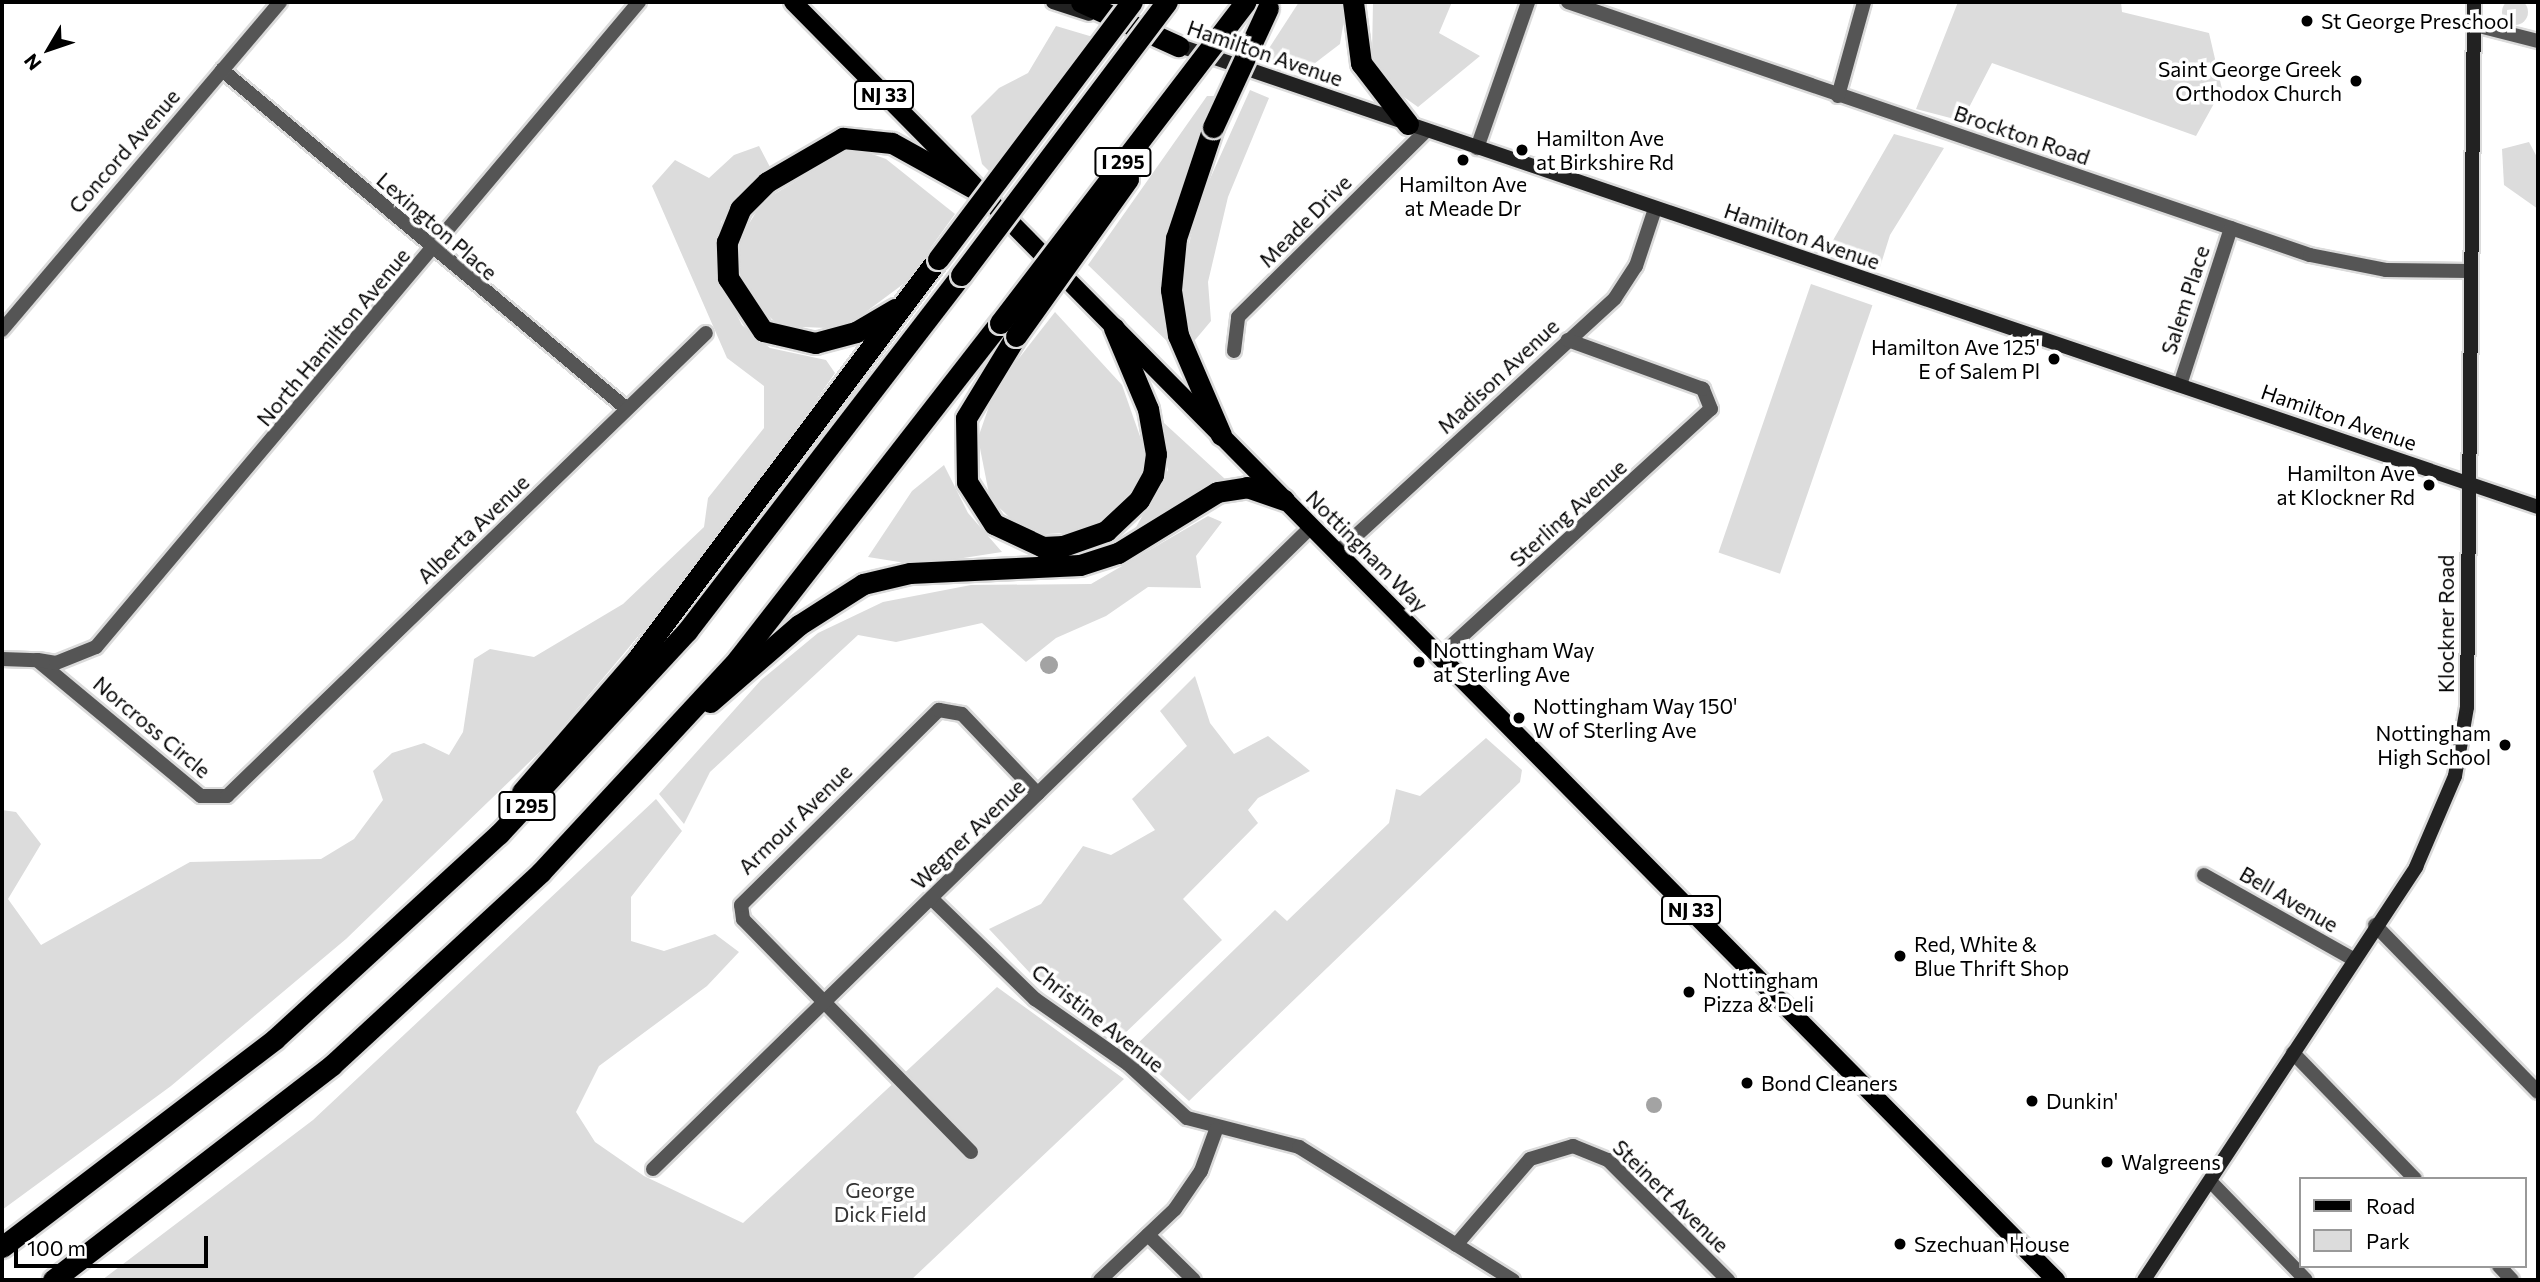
<!DOCTYPE html>
<style>
body{margin:0}
#map{position:relative;width:2540px;height:1282px;overflow:hidden;background:#fff;font-family:Commissioner,sans-serif}
div>[style]{position:absolute}
[style*='--x']{left:calc(var(--x)*1px);top:calc(var(--y)*1px);width:calc(var(--w)*1px);rotate:calc(var(--a)*1deg)}
.green>*{inset:0;background:#dcdcdc;transform-origin:0 0}
.round{border-radius:50%}
.water>*{inset:0;background:#a3a3a3}
.roads{filter:drop-shadow(2px 0 #dbdbdb) drop-shadow(-2px 0 #dbdbdb) drop-shadow(0 2px #dbdbdb) drop-shadow(0 -2px #dbdbdb)}
.street>*{height:14px;margin:-7px;padding:0 7px;transform-origin:7px;border-radius:7px;background:#555}
.secondary>*{height:14px;margin:-7px;padding:0 7px;transform-origin:7px;border-radius:7px;background:#222}
.primary>*{height:18px;margin:-9px;padding:0 9px;transform-origin:9px;border-radius:9px;background:#000}
.highway>*{height:21px;margin:-10.5px;padding:0 10.5px;transform-origin:10.5px;border-radius:10.5px;background:#000}
.bridges{filter:drop-shadow(2px 0 #dbdbdb) drop-shadow(-2px 0 #dbdbdb) drop-shadow(0 2px #dbdbdb) drop-shadow(0 -2px #dbdbdb)}
.highway-bridge>*{height:21px;margin:-10.5px;padding:0 10.5px;transform-origin:10.5px;border-radius:10.5px;background:#000}
.dots>*{width:19px;height:19px;translate:-50% -50%;box-sizing:border-box;border:4px solid #fff;border-radius:50%}
span{translate:-50% -50%;white-space:nowrap;text-align:center;line-height:1.15;-webkit-text-stroke:7px #fff;paint-order:stroke}
.shield-label span{padding:2px 5px;background:#fff;border:2px solid;border-radius:5px;-webkit-text-stroke-width:0}
.shield-label{font-size:19px;color:#000;font-weight:700}
.poi-label{font-size:21px;color:#000}
.left{translate:0 -50%;text-align:left}
.right{translate:-100% -50%;text-align:right}
.street-label{font-size:21px;color:#000}
.park-label{font-size:21px;color:#333}
.frame{position:absolute;inset:0;border:4px solid #000;pointer-events:none}
.legend{position:absolute;left:2299px;top:1177px;width:228px;height:91px;box-sizing:border-box;background:#fff;border:2px solid #999;margin:0;padding:9px 12px;list-style:none;font-size:21px;color:#000}
.legend li{display:flex;align-items:center;gap:14px;height:35px}
.legend b{width:35px;border:2px solid #999}
.north{position:absolute;left:14px;top:14px;width:70px;height:70px;-webkit-text-stroke:5px #fff;paint-order:stroke;rotate:231deg;font-size:19px;font-weight:700;line-height:28px;text-align:center;color:#000}
.north::after{content:'';display:block;margin:auto;width:24px;height:32px;background:#000;clip-path:polygon(50% 0,100% 100%,50% 72%,0 100%)}
.scale{position:absolute;left:14px;top:1236px;width:194px;height:32px;box-sizing:border-box;border:4px solid #000;border-top:0;padding-left:9px;font-size:21px;line-height:24px;white-space:nowrap;color:#000;-webkit-text-stroke:5px #fff;paint-order:stroke}
</style>
<div id="map">
<div class="green">
<i class="round" style="left:2502px;top:-1px;width:26px;height:26px"></i>
<i style="clip-path:polygon(1299px 2px,1347px 2px,1340px 44px,1302px 73px,1264px 56px)"></i>
<i style="clip-path:polygon(1373px 2px,1452px 2px,1439px 33px,1480px 56px,1418px 107px,1384px 83px,1372px 53px)"></i>
<i style="clip-path:polygon(1958px 2px,2121px 2px,2122px 12px,2209px 33px,2222px 89px,2196px 136px,1992px 63px,1962px 121px,1916px 109px)"></i>
<i style="clip-path:polygon(1056px 26px,1093px 37px,992px 174px,982px 164px,971px 116px,999px 88px,1028px 73px)"></i>
<i style="clip-path:polygon(1250px 90px,1269px 98px,1228px 197px,1208px 282px,1211px 321px,1190px 346px,1180px 281px,1199px 203px)"></i>
<i style="clip-path:polygon(1207px 96px,1220px 96px,1180px 192px,1161px 279px,1171px 345px,1088px 265px)"></i>
<i style="clip-path:polygon(1894px 134px,1944px 148px,1890px 235px,1880px 267px,1828px 249px)"></i>
<i style="clip-path:polygon(2529px 142px,2538px 159px,2538px 209px,2504px 185px,2502px 149px)"></i>
<i style="clip-path:polygon(759px 146px,770px 167px,741px 191px,721px 222px,717px 252px,724px 289px,742px 325px,770px 348px,826px 360px,835px 373px,719px 540px,547px 745px,346px 939px,171px 1086px,2px 1210px,2px 810px,16px 812px,41px 844px,8px 899px,41px 945px,190px 862px,321px 859px,354px 839px,383px 800px,373px 771px,392px 753px,424px 743px,449px 755px,463px 732px,474px 659px,490px 649px,534px 657px,623px 604px,704px 527px,708px 498px,764px 428px,764px 386px,727px 358px,652px 186px,675px 160px,709px 178px,734px 155px)"></i>
<i style="clip-path:polygon(852px 147px,886px 159px,955px 214px,906px 282px,855px 320px,827px 328px,779px 326px,744px 292px,732px 251px,763px 201px)"></i>
<i style="left:1811px;top:284px;width:65px;height:284px;rotate:19deg"></i>
<i style="clip-path:polygon(1055px 312px,1122px 385px,1149px 462px,1122px 505px,1086px 532px,1028px 535px,990px 499px,978px 438px,995px 389px)"></i>
<i style="clip-path:polygon(1163px 422px,1225px 479px,1130px 538px,1168px 470px)"></i>
<i style="clip-path:polygon(944px 465px,968px 513px,1002px 552px,918px 565px,868px 557px,912px 491px)"></i>
<i style="clip-path:polygon(1208px 516px,1222px 522px,1196px 556px,1201px 588px,1148px 587px,1106px 616px,1056px 638px,1026px 662px,982px 623px,896px 642px,858px 635px,710px 772px,684px 824px,659px 794px,761px 680px,818px 633px,883px 602px,971px 585px,1091px 584px)"></i>
<i style="clip-path:polygon(1195px 676px,1210px 723px,1234px 754px,1268px 736px,1310px 771px,1258px 798px,1248px 810px,1258px 823px,1183px 899px,1222px 940px,1121px 1037px,1045px 989px,989px 929px,1041px 904px,1083px 846px,1111px 855px,1155px 830px,1132px 799px,1187px 746px,1160px 711px)"></i>
<i style="clip-path:polygon(1486px 738px,1522px 770px,1520px 782px,1189px 1101px,1132px 1049px,1275px 910px,1287px 921px,1389px 823px,1396px 789px,1420px 796px)"></i>
<i style="clip-path:polygon(656px 799px,682px 831px,631px 897px,631px 941px,664px 951px,715px 934px,739px 952px,707px 986px,599px 1066px,576px 1112px,595px 1142px,644px 1176px,743px 1223px,997px 987px,1124px 1079px,911px 1280px,102px 1280px,313px 1120px)"></i>
</div>
<div class="water">
<i class="round" style="left:1040px;top:656px;width:18px;height:18px"></i>
<i class="round" style="left:1646px;top:1097px;width:16px;height:16px"></i>
</div>
<div class="roads">
<div class="street">
<i style="--x:1568;--y:2;--w:784;--a:18.83"></i>
<i style="--x:2310;--y:255;--w:77;--a:11.2"></i>
<i style="--x:2386;--y:270;--w:84;--a:0.7"></i>
<i style="--x:2475;--y:25;--w:65;--a:14.3"></i>
<i style="--x:222;--y:70;--w:528;--a:39.93"></i>
<i style="--x:1838;--y:96;--w:98;--a:-74.5"></i>
<i style="--x:1477;--y:148;--w:155;--a:-70.7"></i>
<i style="--x:2;--y:330;--w:430;--a:-49.7"></i>
<i style="--x:1234;--y:351;--w:34;--a:-83"></i>
<i style="--x:1238;--y:317;--w:264;--a:-44.7"></i>
<i style="--x:2180;--y:385;--w:165;--a:-72"></i>
<i style="--x:1337;--y:553;--w:377;--a:-42.5"></i>
<i style="--x:1615;--y:298;--w:38;--a:-57"></i>
<i style="--x:1636;--y:266;--w:60;--a:-71.6"></i>
<i style="--x:1439;--y:657;--w:368;--a:-42.4"></i>
<i style="--x:1711;--y:409;--w:22;--a:-112"></i>
<i style="--x:1703;--y:389;--w:144;--a:-160.1"></i>
<i style="--x:2;--y:659;--w:35;--a:2"></i>
<i style="--x:37;--y:660;--w:213;--a:39.7"></i>
<i style="--x:201;--y:796;--w:26;--a:0"></i>
<i style="--x:227;--y:796;--w:666;--a:-44.03"></i>
<i style="--x:38;--y:660;--w:18;--a:9"></i>
<i style="--x:56;--y:663;--w:43;--a:-21.8"></i>
<i style="--x:96;--y:647;--w:843;--a:-49.91"></i>
<i style="--x:2204;--y:875;--w:171;--a:29.4"></i>
<i style="--x:932;--y:899;--w:144;--a:44.2"></i>
<i style="--x:1035;--y:999;--w:113;--a:35"></i>
<i style="--x:1128;--y:1064;--w:80;--a:42.5"></i>
<i style="--x:1187;--y:1118;--w:116;--a:14.5"></i>
<i style="--x:1299;--y:1147;--w:252;--a:31.9"></i>
<i style="--x:2375;--y:925;--w:233;--a:45.7"></i>
<i style="--x:2293;--y:1053;--w:175;--a:45.9"></i>
<i style="--x:971;--y:1152;--w:326;--a:-134.4"></i>
<i style="--x:743;--y:919;--w:14;--a:-98"></i>
<i style="--x:741;--y:905;--w:278;--a:-44.6"></i>
<i style="--x:939;--y:710;--w:23;--a:10"></i>
<i style="--x:962;--y:714;--w:110;--a:46.5"></i>
<i style="--x:653;--y:1169;--w:919;--a:-44.29"></i>
<i style="--x:2211;--y:1182;--w:136;--a:45.9"></i>
<i style="--x:1148;--y:1235;--w:64;--a:44.4"></i>
<i style="--x:1456;--y:1245;--w:113;--a:-49.3"></i>
<i style="--x:1530;--y:1159;--w:45;--a:-16.8"></i>
<i style="--x:1573;--y:1146;--w:38;--a:22"></i>
<i style="--x:1608;--y:1160;--w:170;--a:45"></i>
<i style="--x:2499;--y:1266;--w:19;--a:47"></i>
<i style="--x:1100;--y:1280;--w:103;--a:-43.4"></i>
<i style="--x:1175;--y:1209;--w:46;--a:-55.6"></i>
<i style="--x:1201;--y:1171;--w:44;--a:-69.9"></i>
</div>
<div class="secondary">
<i style="--x:1053;--y:2;--w:38;--a:18"></i>
<i style="--x:1171;--y:43;--w:1444;--a:18.75"></i>
<i style="--x:2144;--y:1280;--w:495;--a:-56.6"></i>
<i style="--x:2416;--y:867;--w:99;--a:-66.8"></i>
<i style="--x:2455;--y:776;--w:70;--a:-80.1"></i>
<i style="--x:2467;--y:707;--w:705;--a:-89.43"></i>
</div>
<div class="primary">
<i style="--x:793;--y:2;--w:1797;--a:45.34"></i>
</div>
<div class="highway">
<i style="--x:1081;--y:2;--w:107;--a:24.4"></i>
<i style="--x:1353;--y:2;--w:62;--a:82.5"></i>
<i style="--x:1361;--y:63;--w:77;--a:52.4"></i>
<i style="--x:1213;--y:127;--w:117;--a:108.4"></i>
<i style="--x:1176;--y:238;--w:52;--a:95.5"></i>
<i style="--x:1171;--y:290;--w:46;--a:81.2"></i>
<i style="--x:1178;--y:335;--w:109;--a:66.7"></i>
<i style="--x:895;--y:309;--w:45;--a:149.5"></i>
<i style="--x:856;--y:332;--w:42;--a:165"></i>
<i style="--x:815;--y:343;--w:53;--a:-167"></i>
<i style="--x:763;--y:331;--w:64;--a:-123.4"></i>
<i style="--x:728;--y:278;--w:36;--a:-92"></i>
<i style="--x:727;--y:242;--w:35;--a:-68"></i>
<i style="--x:740;--y:209;--w:38;--a:-45"></i>
<i style="--x:767;--y:182;--w:88;--a:-30.1"></i>
<i style="--x:843;--y:138;--w:49;--a:5.8"></i>
<i style="--x:892;--y:143;--w:95;--a:29"></i>
<i style="--x:1016;--y:336;--w:96;--a:121.4"></i>
<i style="--x:966;--y:418;--w:64;--a:89.1"></i>
<i style="--x:967;--y:482;--w:50;--a:57.3"></i>
<i style="--x:994;--y:524;--w:54;--a:25.1"></i>
<i style="--x:1043;--y:547;--w:20;--a:-3"></i>
<i style="--x:1063;--y:546;--w:46;--a:-19.2"></i>
<i style="--x:1106;--y:531;--w:45;--a:-43.2"></i>
<i style="--x:1139;--y:500;--w:29;--a:-61"></i>
<i style="--x:1153;--y:475;--w:21;--a:-82"></i>
<i style="--x:1156;--y:454;--w:46;--a:-100.1"></i>
<i style="--x:1148;--y:409;--w:88;--a:-112.8"></i>
<i style="--x:710;--y:702;--w:118;--a:-40.9"></i>
<i style="--x:799;--y:625;--w:76;--a:-32.6"></i>
<i style="--x:863;--y:584;--w:48;--a:-13.2"></i>
<i style="--x:910;--y:573;--w:170;--a:-2.7"></i>
<i style="--x:1080;--y:565;--w:40;--a:-18"></i>
<i style="--x:1118;--y:553;--w:116;--a:-31.6"></i>
<i style="--x:1217;--y:492;--w:30;--a:-9"></i>
<i style="--x:1247;--y:487;--w:39;--a:19"></i>
<i style="--x:522;--y:792;--w:177;--a:-49.1"></i>
<i style="--x:638;--y:658;--w:499;--a:-53.1"></i>
<i style="--x:2;--y:1247;--w:343;--a:-37.3"></i>
<i style="--x:275;--y:1039;--w:304;--a:-42.5"></i>
<i style="--x:499;--y:834;--w:277;--a:-47.2"></i>
<i style="--x:687;--y:631;--w:449;--a:-52.4"></i>
<i style="--x:53;--y:1280;--w:352;--a:-37.6"></i>
<i style="--x:332;--y:1065;--w:284;--a:-42.7"></i>
<i style="--x:541;--y:872;--w:290;--a:-47.2"></i>
<i style="--x:738;--y:659;--w:426;--a:-52.1"></i>
</div>
</div>
<div class="bridges">
<div class="highway-bridge">
<i style="--x:1213;--y:127;--w:131;--a:-65.2"></i>
<i style="--x:938;--y:259;--w:322;--a:-53"></i>
<i style="--x:961;--y:275;--w:342;--a:-53"></i>
<i style="--x:1000;--y:323;--w:404;--a:-52.6"></i>
<i style="--x:1016;--y:336;--w:193;--a:-54.5"></i>
</div>
</div>
<div class="dots">
<i style="left:2307px;top:21px;background:#000"></i>
<i style="left:2356px;top:81px;background:#000"></i>
<i style="left:1522px;top:150px;background:#000"></i>
<i style="left:1463px;top:160px;background:#000"></i>
<i style="left:2054px;top:359px;background:#000"></i>
<i style="left:2429px;top:485px;background:#000"></i>
<i style="left:1419px;top:662px;background:#000"></i>
<i style="left:1519px;top:718px;background:#000"></i>
<i style="left:2505px;top:745px;background:#000"></i>
<i style="left:1900px;top:956px;background:#000"></i>
<i style="left:1689px;top:992px;background:#000"></i>
<i style="left:1747px;top:1083px;background:#000"></i>
<i style="left:2032px;top:1101px;background:#000"></i>
<i style="left:2107px;top:1162px;background:#000"></i>
<i style="left:1900px;top:1244px;background:#000"></i>
</div>
<div class="shield-label">
<span style="left:884px;top:95px">NJ 33</span>
<span style="left:1123px;top:162px">I 295</span>
<span style="left:527px;top:806px">I 295</span>
<span style="left:1691px;top:910px">NJ 33</span>
</div>
<div class="poi-label">
<span class="left" style="left:2321px;top:21px">St George Preschool</span>
<span class="right" style="left:2342px;top:81px">Saint George Greek<br>Orthodox Church</span>
<span class="left" style="left:1536px;top:150px">Hamilton Ave<br>at Birkshire Rd</span>
<span style="left:1463px;top:196px">Hamilton Ave<br>at Meade Dr</span>
<span class="right" style="left:2040px;top:359px">Hamilton Ave 125'<br>E of Salem Pl</span>
<span class="right" style="left:2415px;top:485px">Hamilton Ave<br>at Klockner Rd</span>
<span class="left" style="left:1433px;top:662px">Nottingham Way<br>at Sterling Ave</span>
<span class="left" style="left:1533px;top:718px">Nottingham Way 150'<br>W of Sterling Ave</span>
<span class="right" style="left:2491px;top:745px">Nottingham<br>High School</span>
<span class="left" style="left:1914px;top:956px">Red, White &amp;<br>Blue Thrift Shop</span>
<span class="left" style="left:1703px;top:992px">Nottingham<br>Pizza &amp; Deli</span>
<span class="left" style="left:1761px;top:1083px">Bond Cleaners</span>
<span class="left" style="left:2046px;top:1101px">Dunkin'</span>
<span class="left" style="left:2121px;top:1162px">Walgreens</span>
<span class="left" style="left:1914px;top:1244px">Szechuan House</span>
</div>
<div class="street-label">
<span style="left:1265px;top:53px;rotate:19deg">Hamilton Avenue</span>
<span style="left:2022px;top:135px;rotate:19deg">Brockton Road</span>
<span style="left:124px;top:151px;rotate:-49deg">Concord Avenue</span>
<span style="left:1305px;top:221px;rotate:-45deg">Meade Drive</span>
<span style="left:437px;top:226px;rotate:41deg">Lexington Place</span>
<span style="left:1802px;top:236px;rotate:19deg">Hamilton Avenue</span>
<span style="left:2185px;top:300px;rotate:-72deg">Salem Place</span>
<span style="left:333px;top:337px;rotate:-50deg">North Hamilton Avenue</span>
<span style="left:1498px;top:376px;rotate:-43deg">Madison Avenue</span>
<span style="left:2339px;top:417px;rotate:19deg">Hamilton Avenue</span>
<span style="left:1568px;top:513px;rotate:-42deg">Sterling Avenue</span>
<span style="left:473px;top:529px;rotate:-44deg">Alberta Avenue</span>
<span style="left:1367px;top:551px;rotate:45deg">Nottingham Way</span>
<span style="left:2446px;top:624px;rotate:-90deg">Klockner Road</span>
<span style="left:152px;top:727px;rotate:40deg">Norcross Circle</span>
<span style="left:795px;top:819px;rotate:-44deg">Armour Avenue</span>
<span style="left:968px;top:834px;rotate:-44deg">Wegner Avenue</span>
<span style="left:2289px;top:899px;rotate:30deg">Bell Avenue</span>
<span style="left:1098px;top:1018px;rotate:38deg">Christine Avenue</span>
<span style="left:1671px;top:1196px;rotate:44deg">Steinert Avenue</span>
</div>
<div class="park-label">
<span style="left:880px;top:1202px">George<br>Dick Field</span>
</div>
<div class="frame"></div>
<ul class="legend">
<li><b style="height:9px;background:#000"></b>Road</li>
<li><b style="height:19px;background:#dcdcdc"></b>Park</li>
</ul>
<div class="north">N</div>
<div class="scale">100 m</div>
</div>
